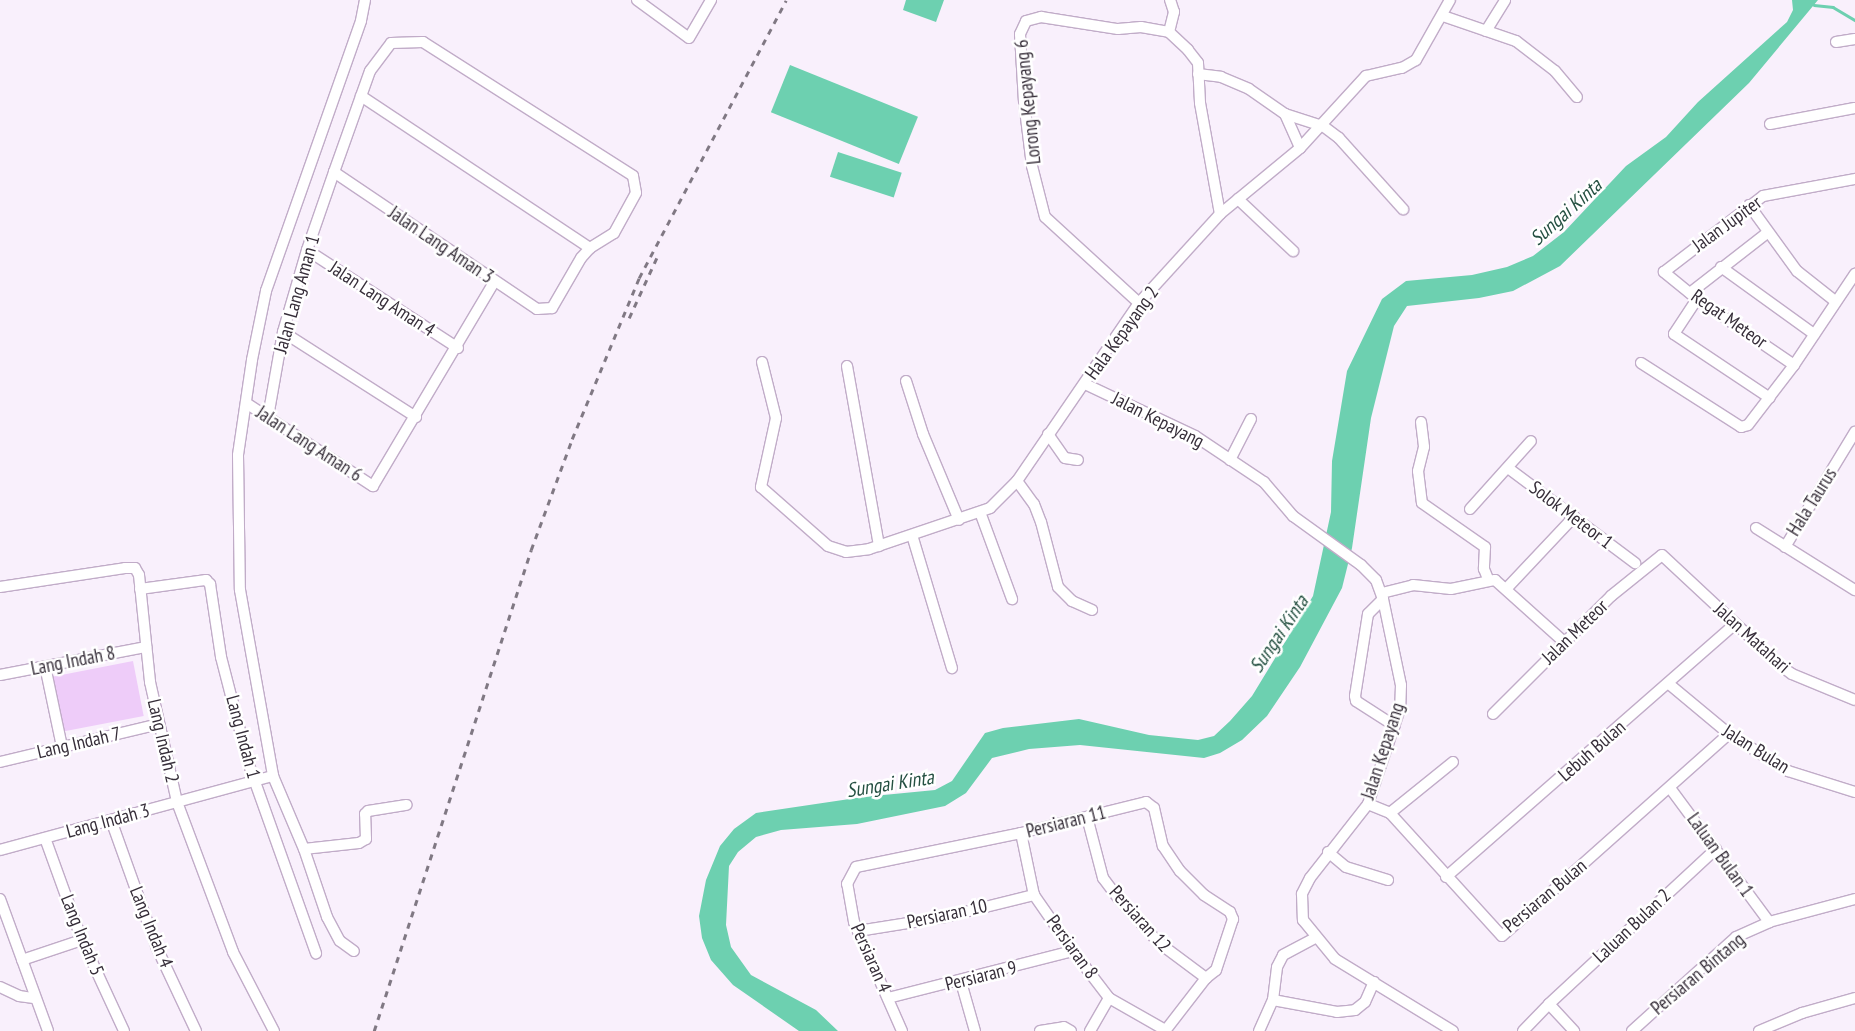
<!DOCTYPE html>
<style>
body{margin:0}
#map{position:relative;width:1855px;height:1031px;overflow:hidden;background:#f9f0fc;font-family:"PT Sans Narrow",sans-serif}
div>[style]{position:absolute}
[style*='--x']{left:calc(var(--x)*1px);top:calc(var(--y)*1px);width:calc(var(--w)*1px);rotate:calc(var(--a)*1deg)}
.green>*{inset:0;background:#eeccf9;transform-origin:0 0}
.water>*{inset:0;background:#6dd0b0;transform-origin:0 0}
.stream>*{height:2.5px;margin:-1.25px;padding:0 1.25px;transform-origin:1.25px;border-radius:1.25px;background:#6dd0b0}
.roads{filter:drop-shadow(1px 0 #c1acc8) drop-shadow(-1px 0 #c1acc8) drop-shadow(0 1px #c1acc8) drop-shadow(0 -1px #c1acc8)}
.minor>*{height:10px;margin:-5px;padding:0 5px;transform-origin:5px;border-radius:5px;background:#fff}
.rail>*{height:2.5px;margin-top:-1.25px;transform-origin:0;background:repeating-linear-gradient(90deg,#807883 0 6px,transparent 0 12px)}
span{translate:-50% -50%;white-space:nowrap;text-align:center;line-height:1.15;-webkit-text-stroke:5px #fff;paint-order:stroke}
.street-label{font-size:19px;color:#362e39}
.water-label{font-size:20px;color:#255042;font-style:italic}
</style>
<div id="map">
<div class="green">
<i style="left:133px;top:661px;width:56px;height:82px;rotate:79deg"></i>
</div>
<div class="water">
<i style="clip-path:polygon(906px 0,944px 0,936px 22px,903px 10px)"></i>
<i style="clip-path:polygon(1792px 0,1818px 0,1749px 83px,1560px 266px,1513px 291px,1479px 298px,1407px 306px,1394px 326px,1371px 418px,1352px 548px,1342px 588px,1300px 667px,1267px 716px,1242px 740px,1220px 753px,1204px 758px,1080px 745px,1029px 749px,992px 758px,966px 793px,945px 806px,857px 824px,781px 830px,756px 837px,738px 852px,729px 866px,726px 925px,731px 947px,751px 975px,816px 1010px,838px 1031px,799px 1031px,733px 985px,711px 960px,702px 938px,699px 916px,706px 880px,720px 846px,734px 829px,756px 813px,863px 797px,935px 790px,952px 781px,985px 733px,1003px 728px,1079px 719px,1149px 735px,1198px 740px,1214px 736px,1230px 721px,1252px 696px,1313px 596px,1331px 512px,1332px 461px,1347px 371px,1382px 299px,1406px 281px,1472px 275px,1507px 267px,1533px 256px,1564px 232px,1626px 166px,1666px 137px,1698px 102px,1787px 22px,1793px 10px)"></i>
<i style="left:790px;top:65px;width:138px;height:51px;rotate:22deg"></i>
<i style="left:838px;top:152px;width:67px;height:26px;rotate:18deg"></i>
</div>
<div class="stream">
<i style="--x:1814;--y:5;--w:19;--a:6"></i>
<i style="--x:1833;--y:7;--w:26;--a:31"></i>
</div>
<div class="roads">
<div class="minor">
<i style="--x:365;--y:0;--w:21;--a:101"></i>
<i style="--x:361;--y:21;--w:286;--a:109.4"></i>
<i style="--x:266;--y:291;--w:70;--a:101.5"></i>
<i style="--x:252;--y:360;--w:96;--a:98.4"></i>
<i style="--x:238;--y:455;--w:135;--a:89.2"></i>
<i style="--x:240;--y:590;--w:189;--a:79.9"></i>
<i style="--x:273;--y:776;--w:79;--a:67"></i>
<i style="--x:304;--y:849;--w:55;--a:-6.2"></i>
<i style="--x:359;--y:843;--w:8;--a:-30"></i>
<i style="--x:366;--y:839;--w:25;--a:-92"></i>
<i style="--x:365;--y:814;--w:4;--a:-45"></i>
<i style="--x:368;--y:811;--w:39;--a:-9"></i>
<i style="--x:637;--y:0;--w:64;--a:36.2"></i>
<i style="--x:689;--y:38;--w:44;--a:-59.9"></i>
<i style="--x:1443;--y:16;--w:77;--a:18.9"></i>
<i style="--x:1516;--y:41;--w:49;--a:37.6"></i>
<i style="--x:1555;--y:71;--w:34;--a:50"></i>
<i style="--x:1486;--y:31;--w:36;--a:-58"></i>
<i style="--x:1169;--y:32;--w:21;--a:-76"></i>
<i style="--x:1174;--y:12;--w:13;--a:-108"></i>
<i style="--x:1836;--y:42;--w:19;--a:-9"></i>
<i style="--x:1198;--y:74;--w:23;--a:7"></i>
<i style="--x:1221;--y:77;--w:30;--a:23"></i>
<i style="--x:1249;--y:89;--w:44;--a:34.8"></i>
<i style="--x:1285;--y:114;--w:37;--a:66"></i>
<i style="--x:361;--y:96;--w:275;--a:33.6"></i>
<i style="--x:1285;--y:114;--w:40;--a:18"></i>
<i style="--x:1323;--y:126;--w:20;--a:37"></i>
<i style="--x:1339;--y:138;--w:96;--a:48"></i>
<i style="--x:1770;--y:124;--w:86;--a:-10.7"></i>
<i style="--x:1238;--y:199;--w:76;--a:43.4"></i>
<i style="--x:1749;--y:205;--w:82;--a:54"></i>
<i style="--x:1797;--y:271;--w:48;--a:38.3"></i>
<i style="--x:307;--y:250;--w:180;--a:33"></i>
<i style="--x:1721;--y:267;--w:115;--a:35.8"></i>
<i style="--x:1690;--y:293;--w:98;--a:-37.9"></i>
<i style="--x:1697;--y:299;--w:42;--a:123.3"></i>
<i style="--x:1674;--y:334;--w:115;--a:33.7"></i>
<i style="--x:1139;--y:303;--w:127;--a:-137.5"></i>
<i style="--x:1045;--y:217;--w:53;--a:-104.3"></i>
<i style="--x:1032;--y:166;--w:64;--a:-97.1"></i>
<i style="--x:1024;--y:102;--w:68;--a:-93.4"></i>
<i style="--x:1020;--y:34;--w:14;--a:-65"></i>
<i style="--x:1026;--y:21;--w:16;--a:-15"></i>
<i style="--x:1041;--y:17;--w:78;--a:8.9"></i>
<i style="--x:1118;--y:29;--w:23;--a:-5"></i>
<i style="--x:1141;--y:27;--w:28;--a:10"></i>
<i style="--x:1169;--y:32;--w:26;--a:43"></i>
<i style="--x:1188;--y:50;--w:16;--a:52"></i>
<i style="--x:1198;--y:63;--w:40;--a:87.1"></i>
<i style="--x:1200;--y:103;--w:113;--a:79.8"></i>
<i style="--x:283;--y:332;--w:158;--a:32.6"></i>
<i style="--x:762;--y:362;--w:58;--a:76"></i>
<i style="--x:776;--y:418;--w:71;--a:102.3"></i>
<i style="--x:761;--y:487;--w:89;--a:41.4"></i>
<i style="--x:828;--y:546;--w:19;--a:18"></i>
<i style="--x:846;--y:552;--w:23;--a:-7"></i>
<i style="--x:869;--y:549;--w:128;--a:-18.7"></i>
<i style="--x:990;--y:508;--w:38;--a:-45"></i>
<i style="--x:1017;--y:481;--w:216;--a:-55.6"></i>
<i style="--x:1139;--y:303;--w:120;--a:-47.7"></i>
<i style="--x:1220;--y:214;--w:104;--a:-39.5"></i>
<i style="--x:1300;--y:148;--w:98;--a:-47.5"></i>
<i style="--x:1366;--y:76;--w:37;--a:-13"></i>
<i style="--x:1402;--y:68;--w:16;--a:-30"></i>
<i style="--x:1416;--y:60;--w:69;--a:-60.5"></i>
<i style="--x:1641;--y:363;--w:119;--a:32.6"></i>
<i style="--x:1741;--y:427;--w:7;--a:-16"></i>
<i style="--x:1748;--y:425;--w:76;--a:-52.5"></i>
<i style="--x:1794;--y:365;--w:110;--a:-56.2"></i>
<i style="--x:1794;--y:365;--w:117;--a:-145.8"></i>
<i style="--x:1697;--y:299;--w:43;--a:-140.7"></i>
<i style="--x:1664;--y:272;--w:125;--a:-37.5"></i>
<i style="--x:1763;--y:196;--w:94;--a:-10.5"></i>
<i style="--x:847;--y:366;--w:183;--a:79.9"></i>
<i style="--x:906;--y:381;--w:56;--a:72.2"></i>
<i style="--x:923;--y:434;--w:93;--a:67.3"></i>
<i style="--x:1085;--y:384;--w:122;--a:25.3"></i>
<i style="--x:1195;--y:436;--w:83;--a:33.7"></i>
<i style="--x:1264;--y:482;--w:45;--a:49.5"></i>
<i style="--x:1293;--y:516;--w:84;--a:35.8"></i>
<i style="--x:1361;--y:565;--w:21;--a:45"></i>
<i style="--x:1376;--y:580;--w:20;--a:70"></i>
<i style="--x:1383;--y:599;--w:88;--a:78.2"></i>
<i style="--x:1401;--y:685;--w:24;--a:92"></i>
<i style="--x:1400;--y:709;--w:100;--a:108.6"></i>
<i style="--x:1368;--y:804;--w:94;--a:128.1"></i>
<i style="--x:1310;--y:878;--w:18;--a:117"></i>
<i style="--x:1302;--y:894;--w:26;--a:88"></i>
<i style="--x:1303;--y:920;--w:50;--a:50.6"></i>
<i style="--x:1335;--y:959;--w:138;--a:31.4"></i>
<i style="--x:246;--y:403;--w:152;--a:33.2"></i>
<i style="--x:373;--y:486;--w:237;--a:-59.3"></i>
<i style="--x:268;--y:417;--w:86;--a:-80"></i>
<i style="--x:283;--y:332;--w:85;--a:-73.7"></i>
<i style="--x:307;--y:250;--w:83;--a:-70.9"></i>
<i style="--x:334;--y:172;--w:107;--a:-70.4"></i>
<i style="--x:370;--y:71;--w:35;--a:-53"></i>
<i style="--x:391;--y:43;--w:32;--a:-2"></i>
<i style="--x:423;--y:42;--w:249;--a:32.5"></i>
<i style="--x:633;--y:176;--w:17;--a:80"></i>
<i style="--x:636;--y:193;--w:46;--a:118.8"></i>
<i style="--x:614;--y:233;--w:28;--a:148"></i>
<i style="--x:590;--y:248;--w:13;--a:132"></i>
<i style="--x:581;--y:258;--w:58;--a:120.1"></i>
<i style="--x:552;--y:308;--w:15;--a:176"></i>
<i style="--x:537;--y:309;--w:245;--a:-146"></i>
<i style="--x:1421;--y:422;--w:25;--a:83"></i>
<i style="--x:1424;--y:447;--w:25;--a:104"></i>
<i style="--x:1418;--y:471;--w:32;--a:83"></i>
<i style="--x:1422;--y:503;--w:77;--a:34.9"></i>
<i style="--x:1485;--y:547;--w:22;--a:93"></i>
<i style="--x:1484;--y:569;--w:11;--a:68"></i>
<i style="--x:1048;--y:434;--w:29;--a:55"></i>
<i style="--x:1065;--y:458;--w:13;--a:9"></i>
<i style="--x:1230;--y:460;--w:46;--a:-62.9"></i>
<i style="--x:1508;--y:468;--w:159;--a:36.8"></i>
<i style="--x:1017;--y:481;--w:29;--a:54"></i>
<i style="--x:1034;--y:504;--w:19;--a:69"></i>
<i style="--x:1041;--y:522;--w:67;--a:75.3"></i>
<i style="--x:1058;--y:587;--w:20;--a:45"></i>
<i style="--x:1072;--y:601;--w:22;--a:24"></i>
<i style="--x:1470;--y:509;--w:91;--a:-48.1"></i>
<i style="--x:980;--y:512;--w:93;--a:69.8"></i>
<i style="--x:1756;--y:528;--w:117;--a:32.1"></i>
<i style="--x:912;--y:535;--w:139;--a:73.3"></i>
<i style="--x:1785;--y:547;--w:135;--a:-58.7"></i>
<i style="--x:0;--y:587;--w:126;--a:-8.6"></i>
<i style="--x:125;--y:568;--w:10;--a:0"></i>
<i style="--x:135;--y:568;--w:8;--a:60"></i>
<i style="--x:139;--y:575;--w:108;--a:84.1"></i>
<i style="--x:150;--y:682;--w:123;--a:77.3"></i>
<i style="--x:177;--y:802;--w:160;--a:69.5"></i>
<i style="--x:233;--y:952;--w:89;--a:62.6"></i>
<i style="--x:1507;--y:588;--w:98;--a:-46.7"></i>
<i style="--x:140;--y:589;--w:67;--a:-7.8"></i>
<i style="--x:206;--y:580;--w:6;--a:45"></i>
<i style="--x:210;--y:584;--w:74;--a:81.4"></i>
<i style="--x:221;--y:657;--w:112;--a:75.5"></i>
<i style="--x:249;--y:765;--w:200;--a:70.4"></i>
<i style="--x:1382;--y:593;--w:32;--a:-14"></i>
<i style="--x:1413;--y:585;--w:38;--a:6"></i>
<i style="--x:1451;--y:589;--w:45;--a:-11.6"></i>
<i style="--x:1495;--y:580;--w:91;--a:41.9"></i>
<i style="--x:1383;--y:599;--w:21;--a:135"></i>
<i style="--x:1368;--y:614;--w:83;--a:99"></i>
<i style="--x:1355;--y:696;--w:5;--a:79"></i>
<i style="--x:1356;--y:701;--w:46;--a:32.7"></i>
<i style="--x:45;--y:666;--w:83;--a:78.1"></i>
<i style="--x:0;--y:675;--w:149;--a:-10.9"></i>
<i style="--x:1669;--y:684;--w:78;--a:39.8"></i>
<i style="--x:1729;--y:734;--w:70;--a:32.1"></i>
<i style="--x:1788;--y:771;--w:70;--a:17.4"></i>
<i style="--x:1493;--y:714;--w:167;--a:-45"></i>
<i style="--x:1611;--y:596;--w:65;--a:-38.8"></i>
<i style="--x:1662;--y:555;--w:164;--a:43"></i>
<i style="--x:1782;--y:667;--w:12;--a:35"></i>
<i style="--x:1792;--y:674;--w:68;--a:22.4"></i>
<i style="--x:0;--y:762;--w:163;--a:-13.4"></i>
<i style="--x:1670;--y:788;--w:167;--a:53.5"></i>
<i style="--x:1368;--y:804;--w:24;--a:22"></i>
<i style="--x:1390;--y:813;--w:166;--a:47.7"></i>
<i style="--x:1502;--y:936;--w:304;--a:-41.7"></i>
<i style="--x:1390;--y:813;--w:81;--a:-39"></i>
<i style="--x:1087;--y:817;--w:63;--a:75.3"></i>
<i style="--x:1103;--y:878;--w:26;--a:53"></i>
<i style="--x:1119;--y:899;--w:59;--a:47.7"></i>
<i style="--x:1159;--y:943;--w:59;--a:36.7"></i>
<i style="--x:111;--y:820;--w:134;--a:70.3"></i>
<i style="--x:156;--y:946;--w:94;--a:64.8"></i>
<i style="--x:1021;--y:833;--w:63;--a:78.2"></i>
<i style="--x:1034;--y:895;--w:68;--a:55.1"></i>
<i style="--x:1073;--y:951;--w:59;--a:52.5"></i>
<i style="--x:1109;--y:998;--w:64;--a:29.7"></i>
<i style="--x:45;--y:838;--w:109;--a:70.1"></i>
<i style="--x:82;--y:940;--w:100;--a:65.2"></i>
<i style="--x:304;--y:849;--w:72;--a:71.3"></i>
<i style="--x:327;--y:917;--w:27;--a:62"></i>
<i style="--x:340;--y:941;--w:17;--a:36"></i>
<i style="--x:0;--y:850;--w:283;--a:-15.2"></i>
<i style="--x:1328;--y:852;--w:23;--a:40"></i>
<i style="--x:1346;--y:867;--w:44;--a:17.2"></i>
<i style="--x:1446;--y:877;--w:384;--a:-41.2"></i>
<i style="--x:0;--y:899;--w:140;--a:70"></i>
<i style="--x:858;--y:931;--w:88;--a:-9.1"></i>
<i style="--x:945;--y:917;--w:92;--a:-13.9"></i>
<i style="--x:22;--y:960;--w:63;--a:-18.4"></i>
<i style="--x:961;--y:982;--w:51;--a:74.1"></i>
<i style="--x:0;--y:987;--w:21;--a:25"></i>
<i style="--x:19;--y:996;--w:15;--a:8"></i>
<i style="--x:888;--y:998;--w:191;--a:-14.3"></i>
<i style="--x:1273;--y:1000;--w:65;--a:10.6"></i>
<i style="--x:1337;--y:1012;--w:18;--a:-6"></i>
<i style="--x:1355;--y:1010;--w:13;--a:-39"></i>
<i style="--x:1365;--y:1002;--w:22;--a:-66"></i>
<i style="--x:1549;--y:1004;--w:37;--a:47"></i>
<i style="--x:902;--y:1031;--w:119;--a:-113.8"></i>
<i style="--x:854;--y:922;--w:39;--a:-100"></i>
<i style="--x:847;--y:884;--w:19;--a:-62"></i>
<i style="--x:856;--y:867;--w:168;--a:-11.6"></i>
<i style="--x:1021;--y:833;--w:129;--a:-13.9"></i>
<i style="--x:1146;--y:802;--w:10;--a:37"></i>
<i style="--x:1154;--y:808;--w:39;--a:77"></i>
<i style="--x:1163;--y:846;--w:30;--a:56"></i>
<i style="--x:1180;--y:871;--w:34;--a:45"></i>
<i style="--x:1204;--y:895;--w:31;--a:33"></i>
<i style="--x:1230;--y:912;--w:8;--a:67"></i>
<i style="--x:1233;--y:919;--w:54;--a:108.4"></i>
<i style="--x:1216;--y:970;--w:13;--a:141"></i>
<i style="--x:1206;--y:978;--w:67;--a:127.7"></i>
<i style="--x:1040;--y:1031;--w:24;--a:-9"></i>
<i style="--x:1064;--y:1027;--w:8;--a:30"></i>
<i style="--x:1090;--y:1031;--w:38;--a:-60"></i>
<i style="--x:1259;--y:1031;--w:34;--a:-66"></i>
<i style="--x:1273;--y:1000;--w:33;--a:-83"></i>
<i style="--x:1277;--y:967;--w:13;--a:-63"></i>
<i style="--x:1283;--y:955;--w:36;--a:-28"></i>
<i style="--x:1523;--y:1031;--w:37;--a:-46"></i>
<i style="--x:1549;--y:1004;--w:228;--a:-42.9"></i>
<i style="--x:1632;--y:1031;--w:140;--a:-42.1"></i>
<i style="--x:1736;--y:937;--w:36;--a:-24"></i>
<i style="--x:1769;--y:922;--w:89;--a:-15"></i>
<i style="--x:1759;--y:1031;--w:47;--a:-22.7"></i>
<i style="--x:1802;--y:1013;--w:55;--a:-15.8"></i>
</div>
</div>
<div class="rail">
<i style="--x:629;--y:318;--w:67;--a:-65.3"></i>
<i style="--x:374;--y:1031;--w:506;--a:-71.92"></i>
<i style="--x:531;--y:550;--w:118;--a:-69.7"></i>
<i style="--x:572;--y:439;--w:174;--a:-67.4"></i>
<i style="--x:639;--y:278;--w:314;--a:-62.1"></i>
</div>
<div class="street-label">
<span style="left:1028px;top:102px;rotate:-96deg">Lorong Kepayang 6</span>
<span style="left:1727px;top:224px;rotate:-36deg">Jalan Jupiter</span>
<span style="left:441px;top:245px;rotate:34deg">Jalan Lang Aman 3</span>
<span style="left:297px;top:294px;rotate:-74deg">Jalan Lang Aman 1</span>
<span style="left:382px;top:299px;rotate:33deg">Jalan Lang Aman 4</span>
<span style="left:1729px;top:319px;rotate:35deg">Regat Meteor</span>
<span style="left:1122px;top:333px;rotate:-54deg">Hala Kepayang 2</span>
<span style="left:1158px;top:420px;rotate:27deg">Jalan Kepayang</span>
<span style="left:309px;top:444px;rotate:33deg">Jalan Lang Aman 6</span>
<span style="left:1812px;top:502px;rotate:-58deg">Hala Taurus</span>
<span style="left:1571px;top:515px;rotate:37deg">Solok Meteor 1</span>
<span style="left:1575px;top:632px;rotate:-44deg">Jalan Meteor</span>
<span style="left:1752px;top:638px;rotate:42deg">Jalan Matahari</span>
<span style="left:73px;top:661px;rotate:-11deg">Lang Indah 8</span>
<span style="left:243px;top:737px;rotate:75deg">Lang Indah 1</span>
<span style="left:163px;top:741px;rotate:77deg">Lang Indah 2</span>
<span style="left:79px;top:743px;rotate:-13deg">Lang Indah 7</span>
<span style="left:1756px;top:749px;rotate:32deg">Jalan Bulan</span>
<span style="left:1383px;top:751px;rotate:-72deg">Jalan Kepayang</span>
<span style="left:1592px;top:751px;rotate:-41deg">Lebuh Bulan</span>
<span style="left:108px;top:821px;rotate:-15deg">Lang Indah 3</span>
<span style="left:1066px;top:822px;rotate:-14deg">Persiaran 11</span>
<span style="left:1720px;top:855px;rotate:54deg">Laluan Bulan 1</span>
<span style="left:1545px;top:896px;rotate:-40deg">Persiaran Bulan</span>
<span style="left:947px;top:914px;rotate:-12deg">Persiaran 10</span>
<span style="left:1140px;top:919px;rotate:48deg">Persiaran 12</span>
<span style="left:1632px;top:926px;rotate:-43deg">Laluan Bulan 2</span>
<span style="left:151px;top:927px;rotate:68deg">Lang Indah 4</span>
<span style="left:82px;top:935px;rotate:68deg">Lang Indah 5</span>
<span style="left:1072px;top:947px;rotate:54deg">Persiaran 8</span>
<span style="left:871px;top:958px;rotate:66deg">Persiaran 4</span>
<span style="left:1698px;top:974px;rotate:-40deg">Persiaran Bintang</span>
<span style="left:981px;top:976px;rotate:-14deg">Persiaran 9</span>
</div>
<div class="water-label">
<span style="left:1566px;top:212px;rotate:-42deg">Sungai Kinta</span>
<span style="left:1279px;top:634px;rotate:-56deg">Sungai Kinta</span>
<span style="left:890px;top:784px;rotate:-9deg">Sungai Kinta</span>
</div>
</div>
